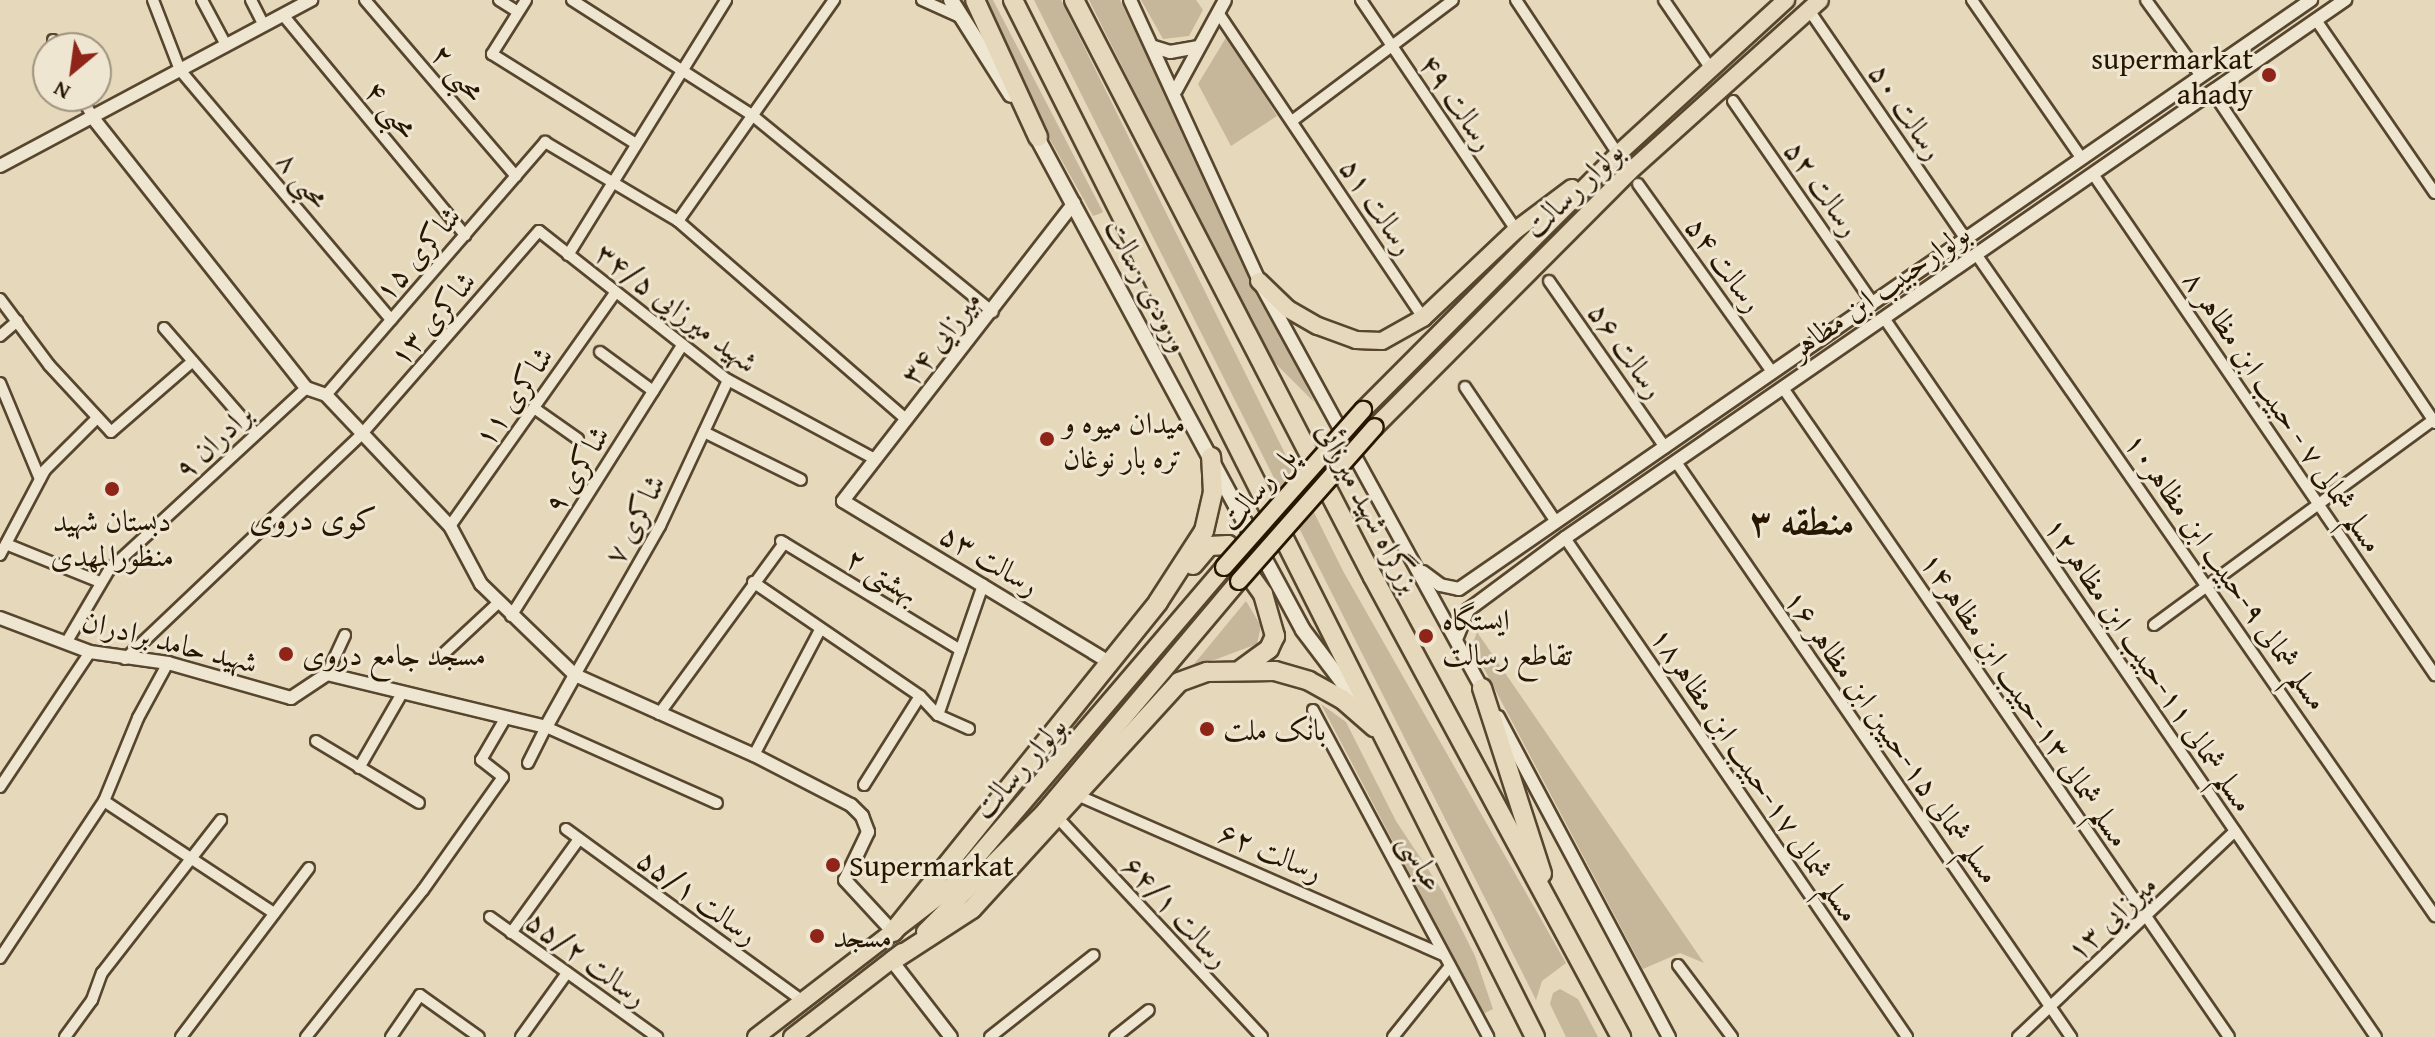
<!DOCTYPE html>
<meta charset="utf-8">
<style>
body{margin:0}
#map{position:relative;width:2435px;height:1037px;overflow:hidden;background:#e6d8ba;font-family:"Gentium Book Plus",Amiri,serif}
div>[style]{position:absolute}
[style*='--x']{left:calc(var(--x)*1px);top:calc(var(--y)*1px);width:calc(var(--w)*1px);rotate:calc(var(--a)*1deg)}
.green>*{inset:0;background:#c6b79a}
.roads{filter:drop-shadow(2px 0 #57462e) drop-shadow(-2px 0 #57462e) drop-shadow(0 2px #57462e) drop-shadow(0 -2px #57462e)}
.minor>*{height:10px;margin:-5px;padding:0 5px;transform-origin:5px;border-radius:5px;background:#efe6d2}
.tertiary>*{height:12px;margin:-6px;padding:0 6px;transform-origin:6px;border-radius:6px;background:#efe6d2}
.secondary>*{height:14px;margin:-7px;padding:0 7px;transform-origin:7px;border-radius:7px;background:#efe6d2}
.primary>*{height:16px;margin:-8px;padding:0 8px;transform-origin:8px;border-radius:8px;background:#e6d8ba}
.trunk>*{height:18px;margin:-9px;padding:0 9px;transform-origin:9px;border-radius:9px;background:#e6d8ba}
.bridges{filter:drop-shadow(2px 0 #271600) drop-shadow(-2px 0 #271600) drop-shadow(0 2px #271600) drop-shadow(0 -2px #271600)}
.primary-bridge>*{height:16px;margin:-8px;padding:0 8px;transform-origin:8px;border-radius:8px;background:#e6d8ba}
.dots>*{width:22px;height:22px;translate:-50% -50%;box-sizing:border-box;border:4px solid #efe6d2;border-radius:50%}
span{translate:-50% -50%;white-space:nowrap;text-align:center;line-height:1.15;-webkit-text-stroke:6px #efe6d2;paint-order:stroke}
.poi-label{font-size:30px;color:#271600}
.right{translate:-100% -50%;text-align:right}
.left{translate:0 -50%;text-align:left}
.street-label{font-size:30px;color:#271600}
.neighbourhood-label{font-size:32px;color:#271600}
.district-label{font-size:38px;color:#271600;font-weight:700}
.north{position:absolute;left:32px;top:32px;width:80px;height:80px;box-sizing:border-box;background:#efe6d2;border:2px solid #9f937e;border-radius:50%;rotate:209deg;font-size:22px;font-weight:700;line-height:32px;text-align:center;color:#271600}
.north::after{content:'';display:block;margin:auto;width:28px;height:36px;background:#8f2418;clip-path:polygon(50% 0,100% 100%,50% 72%,0 100%)}
</style>
<div id="map">
<div class="green">
<i style="clip-path:polygon(980px 0,993px 0,1103px 212px,1099px 214px,1093px 216px,1025px 95px)"></i>
<i style="clip-path:polygon(1034px 0,1061px 0,1343px 571px,1566px 963px,1542px 981px,1536px 1000px)"></i>
<i style="clip-path:polygon(1089px 0,1120px 0,1314px 402px,1265px 353px)"></i>
<i style="clip-path:polygon(1141px 0,1196px 0,1203px 10px,1189px 36px,1163px 39px)"></i>
<i style="clip-path:polygon(1227px 36px,1277px 116px,1231px 146px,1198px 84px)"></i>
<i style="clip-path:polygon(1246px 601px,1261px 626px,1257px 644px,1190px 669px)"></i>
<i style="clip-path:polygon(1477px 632px,1704px 963px,1680px 953px,1643px 969px,1472px 646px)"></i>
<i style="clip-path:polygon(1321px 704px,1346px 722px,1396px 821px,1443px 892px,1475px 956px,1493px 1009px,1483px 1014px)"></i>
<i style="clip-path:polygon(1560px 989px,1578px 999px,1598px 1037px,1566px 1037px,1550px 1004px,1553px 993px)"></i>
</div>
<div class="roads">
<div class="minor">
<i style="--x:153;--y:0;--w:75;--a:68.9"></i>
<i style="--x:180;--y:70;--w:327;--a:49.8"></i>
<i style="--x:202;--y:0;--w:51;--a:61.9"></i>
<i style="--x:251;--y:0;--w:28;--a:63"></i>
<i style="--x:365;--y:0;--w:232;--a:49.4"></i>
<i style="--x:499;--y:0;--w:22;--a:32"></i>
<i style="--x:526;--y:0;--w:64;--a:122.2"></i>
<i style="--x:492;--y:54;--w:170;--a:32"></i>
<i style="--x:572;--y:0;--w:214;--a:32.6"></i>
<i style="--x:752;--y:115;--w:311;--a:39.3"></i>
<i style="--x:922;--y:0;--w:42;--a:24.1"></i>
<i style="--x:1361;--y:0;--w:277;--a:56"></i>
<i style="--x:1516;--y:0;--w:185;--a:56.5"></i>
<i style="--x:1664;--y:0;--w:83;--a:55.7"></i>
<i style="--x:1972;--y:0;--w:193;--a:55.3"></i>
<i style="--x:2146;--y:0;--w:94;--a:54.1"></i>
<i style="--x:1809;--y:10;--w:278;--a:55.6"></i>
<i style="--x:1219;--y:14;--w:366;--a:56.1"></i>
<i style="--x:283;--y:15;--w:286;--a:50.4"></i>
<i style="--x:2316;--y:20;--w:210;--a:55.5"></i>
<i style="--x:53;--y:40;--w:9;--a:63"></i>
<i style="--x:2212;--y:91;--w:400;--a:56.1"></i>
<i style="--x:81;--y:96;--w:25;--a:61"></i>
<i style="--x:1733;--y:101;--w:246;--a:55.3"></i>
<i style="--x:1292;--y:121;--w:201;--a:-36.9"></i>
<i style="--x:2093;--y:174;--w:607;--a:55.68"></i>
<i style="--x:1638;--y:184;--w:232;--a:54.5"></i>
<i style="--x:678;--y:221;--w:271;--a:-54.8"></i>
<i style="--x:1976;--y:254;--w:806;--a:55.26"></i>
<i style="--x:568;--y:255;--w:300;--a:-58.2"></i>
<i style="--x:1549;--y:281;--w:203;--a:55.1"></i>
<i style="--x:0;--y:299;--w:82;--a:53.4"></i>
<i style="--x:49;--y:365;--w:91;--a:47.2"></i>
<i style="--x:111;--y:432;--w:108;--a:-40.9"></i>
<i style="--x:1884;--y:318;--w:871;--a:55.62"></i>
<i style="--x:164;--y:328;--w:140;--a:49"></i>
<i style="--x:0;--y:336;--w:23;--a:-41"></i>
<i style="--x:600;--y:352;--w:66;--a:36.3"></i>
<i style="--x:0;--y:383;--w:104;--a:67.4"></i>
<i style="--x:1465;--y:387;--w:163;--a:56"></i>
<i style="--x:1783;--y:388;--w:787;--a:55.5"></i>
<i style="--x:326;--y:395;--w:335;--a:-49.1"></i>
<i style="--x:545;--y:142;--w:155;--a:30.7"></i>
<i style="--x:678;--y:221;--w:303;--a:41"></i>
<i style="--x:534;--y:408;--w:54;--a:35.2"></i>
<i style="--x:704;--y:432;--w:108;--a:26.3"></i>
<i style="--x:1676;--y:462;--w:698;--a:55.51"></i>
<i style="--x:450;--y:526;--w:286;--a:-54.7"></i>
<i style="--x:1565;--y:538;--w:605;--a:55.57"></i>
<i style="--x:781;--y:541;--w:210;--a:31.3"></i>
<i style="--x:6;--y:544;--w:101;--a:22"></i>
<i style="--x:0;--y:555;--w:96;--a:-62.1"></i>
<i style="--x:45;--y:470;--w:74;--a:-45"></i>
<i style="--x:753;--y:582;--w:202;--a:34.3"></i>
<i style="--x:920;--y:696;--w:26;--a:47"></i>
<i style="--x:938;--y:715;--w:34;--a:24"></i>
<i style="--x:511;--y:616;--w:318;--a:-57.7"></i>
<i style="--x:2154;--y:625;--w:346;--a:-36.3"></i>
<i style="--x:66;--y:643;--w:85;--a:-59.5"></i>
<i style="--x:109;--y:570;--w:268;--a:-42.7"></i>
<i style="--x:439;--y:658;--w:79;--a:-43"></i>
<i style="--x:125;--y:659;--w:324;--a:-43.5"></i>
<i style="--x:360;--y:436;--w:272;--a:-48.9"></i>
<i style="--x:539;--y:231;--w:241;--a:38.3"></i>
<i style="--x:728;--y:380;--w:167;--a:28.3"></i>
<i style="--x:327;--y:674;--w:43;--a:-65.2"></i>
<i style="--x:575;--y:675;--w:172;--a:-60.3"></i>
<i style="--x:660;--y:526;--w:161;--a:-65"></i>
<i style="--x:1313;--y:710;--w:371;--a:61.8"></i>
<i style="--x:659;--y:714;--w:212;--a:-53.8"></i>
<i style="--x:938;--y:715;--w:138;--a:-70.9"></i>
<i style="--x:316;--y:741;--w:120;--a:31"></i>
<i style="--x:754;--y:755;--w:141;--a:-62.2"></i>
<i style="--x:528;--y:763;--w:40;--a:-63.4"></i>
<i style="--x:546;--y:727;--w:187;--a:24"></i>
<i style="--x:359;--y:768;--w:84;--a:-60.1"></i>
<i style="--x:864;--y:785;--w:105;--a:-57.8"></i>
<i style="--x:0;--y:787;--w:162;--a:-56.3"></i>
<i style="--x:1077;--y:795;--w:400;--a:23.6"></i>
<i style="--x:104;--y:801;--w:204;--a:33.4"></i>
<i style="--x:1058;--y:818;--w:299;--a:47"></i>
<i style="--x:566;--y:829;--w:293;--a:36"></i>
<i style="--x:490;--y:917;--w:206;--a:35.7"></i>
<i style="--x:511;--y:933;--w:116;--a:-54.1"></i>
<i style="--x:0;--y:958;--w:188;--a:-56.5"></i>
<i style="--x:104;--y:801;--w:90;--a:-67.7"></i>
<i style="--x:138;--y:718;--w:63;--a:-61.4"></i>
<i style="--x:1678;--y:965;--w:90;--a:53.1"></i>
<i style="--x:65;--y:1037;--w:46;--a:-53.9"></i>
<i style="--x:92;--y:1000;--w:29;--a:-70"></i>
<i style="--x:102;--y:973;--w:194;--a:-52.1"></i>
<i style="--x:181;--y:1037;--w:212;--a:-52.9"></i>
<i style="--x:306;--y:1037;--w:188;--a:-51.5"></i>
<i style="--x:423;--y:890;--w:138;--a:-54.7"></i>
<i style="--x:503;--y:777;--w:28;--a:-142"></i>
<i style="--x:481;--y:760;--w:48;--a:-59.7"></i>
<i style="--x:391;--y:1037;--w:51;--a:-55.4"></i>
<i style="--x:420;--y:995;--w:72;--a:35.4"></i>
<i style="--x:521;--y:1037;--w:79;--a:-54.3"></i>
<i style="--x:990;--y:1037;--w:132;--a:-38.3"></i>
<i style="--x:1115;--y:1037;--w:43;--a:-38.5"></i>
<i style="--x:1393;--y:1037;--w:91;--a:-51.2"></i>
<i style="--x:2018;--y:1037;--w:299;--a:-43.5"></i>
</div>
<div class="tertiary">
<i style="--x:1130;--y:0;--w:309;--a:65.3"></i>
<i style="--x:1259;--y:281;--w:471;--a:61.3"></i>
<i style="--x:1154;--y:47;--w:17;--a:17"></i>
<i style="--x:1170;--y:52;--w:29;--a:-10"></i>
<i style="--x:1176;--y:90;--w:102;--a:-61.4"></i>
<i style="--x:93;--y:118;--w:344;--a:51.7"></i>
<i style="--x:306;--y:388;--w:21;--a:19"></i>
<i style="--x:326;--y:395;--w:180;--a:46.6"></i>
<i style="--x:450;--y:526;--w:66;--a:61.9"></i>
<i style="--x:481;--y:584;--w:131;--a:44.1"></i>
<i style="--x:575;--y:675;--w:196;--a:24.1"></i>
<i style="--x:754;--y:755;--w:109;--a:27.3"></i>
<i style="--x:851;--y:805;--w:16;--a:45"></i>
<i style="--x:862;--y:816;--w:17;--a:69"></i>
<i style="--x:868;--y:832;--w:53;--a:115.6"></i>
<i style="--x:845;--y:880;--w:71;--a:47.3"></i>
<i style="--x:0;--y:166;--w:353;--a:-28.1"></i>
<i style="--x:1074;--y:203;--w:377;--a:127.8"></i>
<i style="--x:843;--y:501;--w:311;--a:31.2"></i>
<i style="--x:1423;--y:572;--w:21;--a:37"></i>
<i style="--x:1440;--y:585;--w:19;--a:12"></i>
<i style="--x:1459;--y:589;--w:1036;--a:-34.66"></i>
<i style="--x:0;--y:618;--w:96;--a:20.7"></i>
<i style="--x:90;--y:652;--w:79;--a:8"></i>
<i style="--x:168;--y:663;--w:128;--a:15.9"></i>
<i style="--x:291;--y:698;--w:43;--a:-33.7"></i>
<i style="--x:327;--y:674;--w:225;--a:13.6"></i>
<i style="--x:546;--y:727;--w:60;--a:-60.9"></i>
<i style="--x:1457;--y:637;--w:29;--a:-68"></i>
<i style="--x:1468;--y:610;--w:121;--a:-36.6"></i>
<i style="--x:1565;--y:538;--w:948;--a:-34.6"></i>
<i style="--x:1498;--y:717;--w:363;--a:61.9"></i>
<i style="--x:892;--y:961;--w:96;--a:52.2"></i>
</div>
<div class="secondary">
<i style="--x:951;--y:0;--w:112;--a:57.7"></i>
<i style="--x:1033;--y:130;--w:568;--a:61.63"></i>
<i style="--x:1303;--y:630;--w:103;--a:52.9"></i>
</div>
<div class="primary">
<i style="--x:1259;--y:281;--w:40;--a:44"></i>
<i style="--x:1288;--y:309;--w:34;--a:30"></i>
<i style="--x:1318;--y:326;--w:40;--a:20.2"></i>
<i style="--x:1356;--y:340;--w:26;--a:2"></i>
<i style="--x:1382;--y:341;--w:47;--a:-29.3"></i>
<i style="--x:1423;--y:318;--w:128;--a:-43.4"></i>
<i style="--x:1516;--y:230;--w:70;--a:-36.9"></i>
<i style="--x:1363;--y:410;--w:361;--a:-45.1"></i>
<i style="--x:1618;--y:154;--w:228;--a:-42.5"></i>
<i style="--x:1375;--y:427;--w:359;--a:-45.1"></i>
<i style="--x:1628;--y:173;--w:258;--a:-42"></i>
<i style="--x:925;--y:932;--w:170;--a:-45.2"></i>
<i style="--x:1045;--y:811;--w:301;--a:-49.9"></i>
<i style="--x:756;--y:1037;--w:247;--a:-37.6"></i>
<i style="--x:952;--y:886;--w:419;--a:-49.5"></i>
<i style="--x:792;--y:1037;--w:139;--a:-37.7"></i>
</div>
<div class="trunk">
<i style="--x:975;--y:0;--w:151;--a:65.3"></i>
<i style="--x:1013;--y:0;--w:1161;--a:63.28"></i>
<i style="--x:1074;--y:0;--w:650;--a:62.61"></i>
<i style="--x:1373;--y:577;--w:523;--a:61.67"></i>
<i style="--x:1193;--y:565;--w:25;--a:-50"></i>
<i style="--x:1209;--y:546;--w:19;--a:-3"></i>
<i style="--x:1228;--y:545;--w:60;--a:54.5"></i>
<i style="--x:1263;--y:594;--w:44;--a:74.1"></i>
<i style="--x:1275;--y:636;--w:14;--a:115"></i>
<i style="--x:1269;--y:649;--w:34;--a:144"></i>
<i style="--x:1482;--y:688;--w:195;--a:72.1"></i>
<i style="--x:893;--y:932;--w:423;--a:-51.2"></i>
<i style="--x:1158;--y:602;--w:85;--a:-57.1"></i>
<i style="--x:1204;--y:531;--w:39;--a:-77"></i>
<i style="--x:1213;--y:493;--w:36;--a:-93"></i>
<i style="--x:892;--y:961;--w:95;--a:-33"></i>
<i style="--x:972;--y:909;--w:307;--a:-47.6"></i>
<i style="--x:1179;--y:682;--w:30;--a:-20"></i>
<i style="--x:1207;--y:672;--w:68;--a:-0.8"></i>
<i style="--x:1275;--y:671;--w:35;--a:16"></i>
<i style="--x:1309;--y:681;--w:38;--a:29"></i>
<i style="--x:1342;--y:699;--w:43;--a:41.2"></i>
</div>
</div>
<div class="bridges">
<div class="primary-bridge">
<i style="--x:1224;--y:567;--w:210;--a:-48.5"></i>
<i style="--x:1239;--y:581;--w:205;--a:-48.6"></i>
</div>
</div>
<div class="dots">
<i style="left:2269px;top:75px;background:#8f2418"></i>
<i style="left:1047px;top:439px;background:#8f2418"></i>
<i style="left:112px;top:489px;background:#8f2418"></i>
<i style="left:1426px;top:636px;background:#8f2418"></i>
<i style="left:286px;top:654px;background:#8f2418"></i>
<i style="left:1207px;top:729px;background:#8f2418"></i>
<i style="left:833px;top:865px;background:#8f2418"></i>
<i style="left:817px;top:936px;background:#8f2418"></i>
</div>
<div class="poi-label">
<span class="right" style="left:2253px;top:75px">supermarkat<br>ahady</span>
<span class="left" style="left:1063px;top:439px">میدان میوه و<br>تره بار نوغان</span>
<span style="left:112px;top:537px">دبستان شهید<br>منظورالمهدی</span>
<span class="left" style="left:1442px;top:636px">ایستگاه<br>تقاطع رسالت</span>
<span class="left" style="left:302px;top:654px">مسجد جامع دروی</span>
<span class="left" style="left:1223px;top:729px">بانک ملت</span>
<span class="left" style="left:849px;top:865px">Supermarkat</span>
<span class="left" style="left:833px;top:936px">مسجد</span>
</div>
<div class="street-label">
<span style="left:459px;top:72px;rotate:49deg">محبی ۲</span>
<span style="left:1458px;top:102px;rotate:56deg">رسالت ۴۹</span>
<span style="left:392px;top:109px;rotate:50deg">محبی ۴</span>
<span style="left:1907px;top:111px;rotate:56deg">رسالت ۵۰</span>
<span style="left:304px;top:179px;rotate:50deg">محبی ۸</span>
<span style="left:1823px;top:188px;rotate:55deg">رسالت ۵۲</span>
<span style="left:1573px;top:189px;rotate:-44deg">بولوار رسالت</span>
<span style="left:1378px;top:206px;rotate:56deg">رسالت ۵۱</span>
<span style="left:417px;top:253px;rotate:-49deg">شاکری ۱۵</span>
<span style="left:1725px;top:264px;rotate:54deg">رسالت ۵۴</span>
<span style="left:1148px;top:285px;rotate:62deg">ورودی رسالت</span>
<span style="left:1879px;top:290px;rotate:-35deg">بولوارحبیب ابن مظاهر</span>
<span style="left:677px;top:307px;rotate:37deg">شهید میرزایی ۳۴/۵</span>
<span style="left:432px;top:318px;rotate:-49deg">شاکری ۱۳</span>
<span style="left:940px;top:337px;rotate:-52deg">میرزایی ۳۴</span>
<span style="left:1627px;top:350px;rotate:55deg">رسالت ۵۶</span>
<span style="left:513px;top:396px;rotate:-55deg">شاکری ۱۱</span>
<span style="left:2284px;top:411px;rotate:56deg">مسلم شمالی ۷ - حبیب ابن مظاهر ۸</span>
<span style="left:213px;top:441px;rotate:-43deg">برادران ۹</span>
<span style="left:576px;top:469px;rotate:-58deg">شاکری ۹</span>
<span style="left:1257px;top:488px;rotate:-49deg">پل رسالت</span>
<span style="left:1369px;top:507px;rotate:62deg">بزرگراه شهید میرزائی</span>
<span style="left:634px;top:519px;rotate:-62deg">شاکری ۷</span>
<span style="left:990px;top:559px;rotate:31deg">رسالت ۵۳</span>
<span style="left:2227px;top:571px;rotate:55deg">مسلم شمالی ۹-حبیب ابن مظاهر۱۰</span>
<span style="left:883px;top:575px;rotate:31deg">بهشتی ۲</span>
<span style="left:170px;top:641px;rotate:14deg">شهید حامد برادران</span>
<span style="left:2150px;top:664px;rotate:56deg">مسلم شمالی ۱۱-حبیب ابن مظاهر۱۲</span>
<span style="left:2026px;top:699px;rotate:56deg">مسلم شمالی ۱۳-حبیب ابن مظاهر۱۴</span>
<span style="left:1893px;top:736px;rotate:55deg">مسلم شمالی ۱۵-حبیبن ابن مظاهر ۱۶</span>
<span style="left:1019px;top:767px;rotate:-49deg">بولوار رسالت</span>
<span style="left:1756px;top:774px;rotate:56deg">مسلم شمالی ۱۷-حبیب ابن مظاهر۱۸</span>
<span style="left:1271px;top:851px;rotate:23deg">رسالت ۶۲</span>
<span style="left:1422px;top:862px;rotate:62deg">عباسی</span>
<span style="left:698px;top:896px;rotate:36deg">رسالت ۵۵/۱</span>
<span style="left:1177px;top:911px;rotate:47deg">رسالت ۶۴/۱</span>
<span style="left:2111px;top:917px;rotate:-43deg">میرزایی ۱۳</span>
<span style="left:587px;top:958px;rotate:36deg">رسالت ۵۵/۲</span>
</div>
<div class="neighbourhood-label">
<span style="left:313px;top:519px">کوی دروی</span>
</div>
<div class="district-label">
<span style="left:1802px;top:521px">منطقه ۳</span>
</div>
<div class="north">N</div>
</div>
